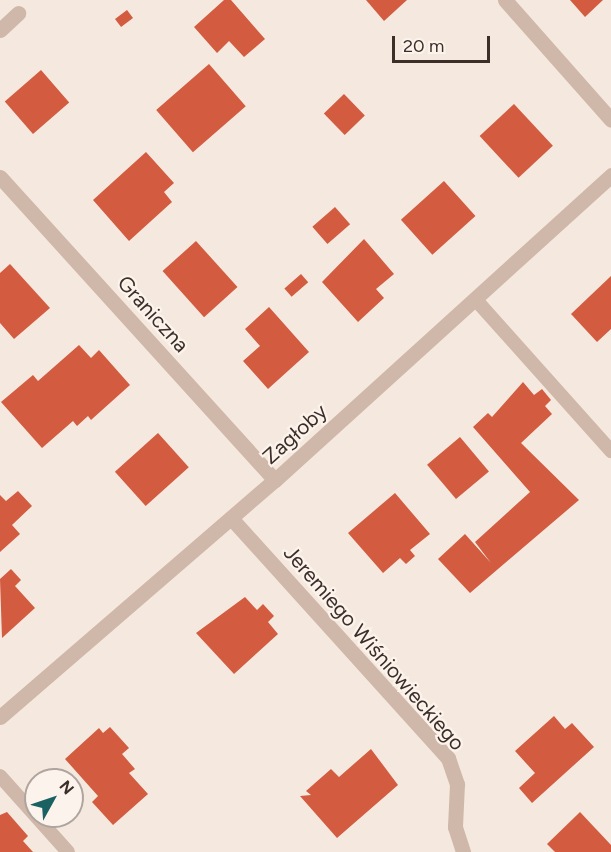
<!DOCTYPE html>
<meta charset="utf-8">
<style>
body{margin:0}
#map{position:relative;width:611px;height:852px;overflow:hidden;background:#f5e9df;font-family:Figtree,sans-serif}
div>[style]{position:absolute}
[style*='--x']{left:calc(var(--x)*1px);top:calc(var(--y)*1px);width:calc(var(--w)*1px);rotate:calc(var(--a)*1deg)}
.building>*{inset:0;background:#d25b40;transform-origin:0 0}
.lane>*{height:14px;margin:-7px;padding:0 7px;transform-origin:7px;border-radius:7px;background:#cfb8a9}
.street>*{height:15px;margin:-7.5px;padding:0 7.5px;transform-origin:7.5px;border-radius:7.5px;background:#cfb8a9}
span{translate:-50% -50%;white-space:nowrap;text-align:center;line-height:1.15;-webkit-text-stroke:4.5px #fcf4ec;paint-order:stroke}
.street-label{font-size:21px;color:#3c2e29}
.north{position:absolute;left:24px;top:768px;width:60px;height:60px;box-sizing:border-box;background:#fcf4ec;border:2px solid #afa59e;border-radius:50%;rotate:50deg;font-size:16px;font-weight:700;line-height:24px;text-align:center;color:#3c2e29}
.north::after{content:'';display:block;margin:auto;width:21px;height:27px;background:#1a6262;clip-path:polygon(50% 0,100% 100%,50% 72%,0 100%)}
.scale{position:absolute;left:392px;top:36px;width:98px;height:27px;box-sizing:border-box;border:3px solid #3c2e29;border-top:0;padding-left:8px;font-size:18px;line-height:21px;white-space:nowrap;color:#3c2e29;-webkit-text-stroke:4px #fcf4ec;paint-order:stroke}
</style>
<div id="map">
<div class="building">
<i style="clip-path:polygon(224px 0,231px 0,265px 39px,244px 57px,229px 41px,217px 53px,194px 27px)"></i>
<i style="clip-path:polygon(366px 0,407px 0,384px 21px)"></i>
<i style="clip-path:polygon(570px 0,603px 0,585px 17px)"></i>
<i style="left:127px;top:10px;width:10px;height:15px;rotate:53deg"></i>
<i style="left:209px;top:64px;width:56px;height:70px;rotate:49deg"></i>
<i style="left:41px;top:70px;width:43px;height:48px;rotate:49deg"></i>
<i style="left:344px;top:94px;width:30px;height:28px;rotate:46deg"></i>
<i style="left:514px;top:104px;width:57px;height:47px;rotate:47deg"></i>
<i style="clip-path:polygon(146px 152px,174px 183px,164px 192px,172px 202px,129px 241px,93px 200px)"></i>
<i style="left:444px;top:181px;width:47px;height:58px;rotate:48deg"></i>
<i style="left:335px;top:207px;width:23px;height:30px;rotate:49deg"></i>
<i style="clip-path:polygon(364px 239px,394px 274px,376px 289px,384px 298px,358px 322px,322px 282px)"></i>
<i style="left:196px;top:241px;width:62px;height:45px;rotate:48deg"></i>
<i style="clip-path:polygon(10px 264px,50px 308px,14px 339px,0 323px,0 273px)"></i>
<i style="left:301px;top:274px;width:11px;height:22px;rotate:49deg"></i>
<i style="clip-path:polygon(611px 276px,611px 329px,597px 342px,571px 314px)"></i>
<i style="clip-path:polygon(269px 307px,309px 352px,268px 389px,243px 361px,260px 346px,245px 329px)"></i>
<i style="clip-path:polygon(79px 345px,91px 358px,99px 350px,130px 385px,91px 420px,88px 416px,77px 426px,73px 421px,42px 448px,1px 402px,33px 375px,38px 381px)"></i>
<i style="clip-path:polygon(523px 382px,534px 395px,542px 389px,551px 400px,545px 406px,552px 414px,521px 443px,579px 500px,470px 593px,438px 559px,465px 534px,491px 563px,475px 542px,530px 492px,473px 427px,488px 413px,492px 417px)"></i>
<i style="left:158px;top:433px;width:46px;height:58px;rotate:48deg"></i>
<i style="left:460px;top:437px;width:45px;height:43px;rotate:50deg"></i>
<i style="clip-path:polygon(18px 491px,32px 506px,12px 525px,20px 534px,0 552px,0 495px,6px 501px)"></i>
<i style="clip-path:polygon(395px 493px,430px 534px,410px 550px,415px 556px,406px 564px,400px 558px,383px 573px,348px 533px)"></i>
<i style="clip-path:polygon(11px 569px,21px 580px,15px 586px,35px 608px,2px 638px,0 579px)"></i>
<i style="clip-path:polygon(245px 597px,257px 610px,263px 604px,274px 616px,268px 622px,278px 634px,234px 674px,196px 633px)"></i>
<i style="clip-path:polygon(554px 716px,565px 729px,572px 723px,594px 747px,532px 803px,519px 788px,535px 773px,515px 751px)"></i>
<i style="clip-path:polygon(110px 727px,129px 748px,122px 754px,135px 769px,129px 773px,148px 794px,113px 825px,92px 802px,98px 796px,65px 759px,99px 728px,103px 733px)"></i>
<i style="clip-path:polygon(371px 749px,398px 785px,337px 838px,300px 796px,311px 795px,306px 791px,331px 769px,339px 777px)"></i>
<i style="clip-path:polygon(7px 812px,28px 836px,23px 841px,33px 852px,0 852px,0 815px)"></i>
<i style="clip-path:polygon(580px 812px,611px 845px,611px 852px,555px 852px,547px 844px)"></i>
</div>
<div class="lane">
<i style="--x:476;--y:300;--w:203;--a:48.2"></i>
<i style="--x:0;--y:776;--w:102;--a:48.2"></i>
</div>
<div class="street">
<i style="--x:505;--y:0;--w:160;--a:48.5"></i>
<i style="--x:0;--y:30;--w:25;--a:-43"></i>
<i style="--x:0;--y:177;--w:409;--a:47.8"></i>
<i style="--x:231;--y:518;--w:324;--a:47.9"></i>
<i style="--x:448;--y:758;--w:28;--a:71"></i>
<i style="--x:457;--y:784;--w:43;--a:92.7"></i>
<i style="--x:455;--y:827;--w:26;--a:72"></i>
<i style="--x:0;--y:717;--w:363;--a:-40.8"></i>
<i style="--x:275;--y:480;--w:454;--a:-42.2"></i>
</div>
<div class="street-label">
<span style="left:153px;top:314px;rotate:48deg">Graniczna</span>
<span style="left:295px;top:434px;rotate:-42deg">Zagłoby</span>
<span style="left:374px;top:648px;rotate:49deg">Jeremiego Wiśniowieckiego</span>
</div>
<div class="north">N</div>
<div class="scale">20 m</div>
</div>
